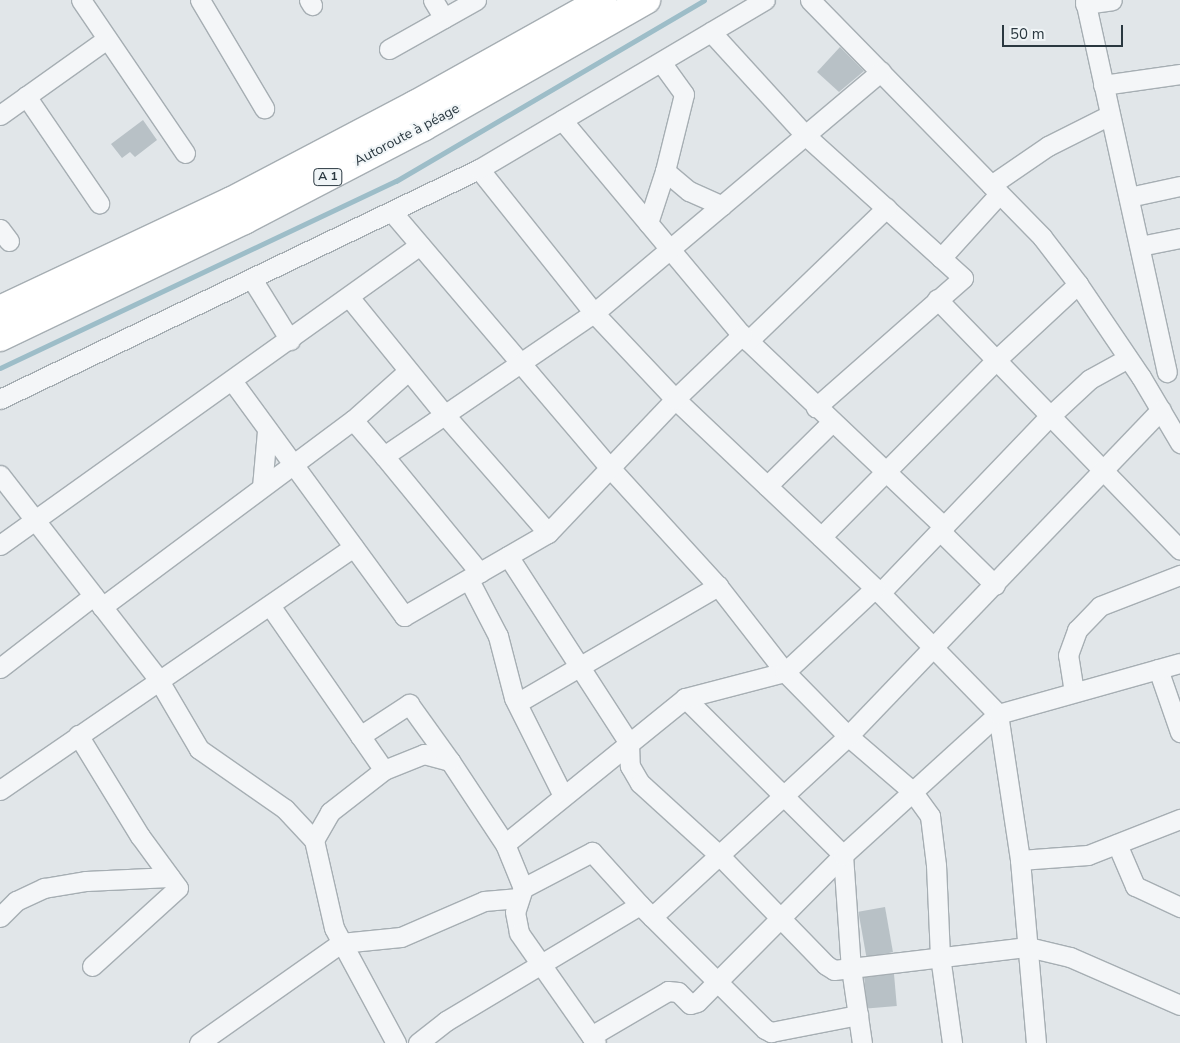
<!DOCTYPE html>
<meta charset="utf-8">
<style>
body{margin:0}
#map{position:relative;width:1180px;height:1043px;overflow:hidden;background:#e1e6e9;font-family:"Nunito Sans",sans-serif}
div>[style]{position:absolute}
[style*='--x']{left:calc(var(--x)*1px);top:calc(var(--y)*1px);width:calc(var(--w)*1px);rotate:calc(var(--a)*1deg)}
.stream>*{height:5px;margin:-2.5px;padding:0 2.5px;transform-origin:2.5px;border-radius:2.5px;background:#9dbdc8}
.building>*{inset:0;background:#b8c1c6;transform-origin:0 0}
.roads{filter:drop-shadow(1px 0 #a6aeb3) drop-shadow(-1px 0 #a6aeb3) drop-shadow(0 1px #a6aeb3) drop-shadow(0 -1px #a6aeb3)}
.minor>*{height:19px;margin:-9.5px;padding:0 9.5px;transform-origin:9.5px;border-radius:9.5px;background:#f4f6f8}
.motorway>*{height:28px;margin:-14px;padding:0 14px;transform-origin:14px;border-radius:14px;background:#fff}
span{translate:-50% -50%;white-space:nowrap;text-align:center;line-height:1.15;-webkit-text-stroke:4px #f0f5f7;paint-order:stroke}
.shield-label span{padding:1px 4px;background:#f0f5f7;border:1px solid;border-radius:4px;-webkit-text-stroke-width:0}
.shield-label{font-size:12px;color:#2a3840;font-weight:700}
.street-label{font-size:14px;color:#2a3840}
.scale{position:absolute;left:1002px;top:25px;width:121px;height:22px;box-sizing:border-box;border:2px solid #2a3840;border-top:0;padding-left:6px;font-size:15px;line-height:18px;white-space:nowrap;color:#2a3840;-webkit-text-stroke:4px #f0f5f7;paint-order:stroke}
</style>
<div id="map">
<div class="stream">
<i style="--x:0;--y:368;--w:438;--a:-25.3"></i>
<i style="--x:396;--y:181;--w:357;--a:-30.4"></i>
</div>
<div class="building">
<i style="clip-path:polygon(840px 47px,864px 71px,839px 92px,817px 72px)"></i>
<i style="clip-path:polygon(143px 120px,157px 140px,135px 157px,130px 152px,122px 158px,111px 144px)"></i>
<i style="left:885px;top:907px;width:46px;height:27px;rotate:80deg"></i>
<i style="left:894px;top:974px;width:32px;height:30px;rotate:85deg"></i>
</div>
<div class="roads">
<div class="minor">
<i style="--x:81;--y:0;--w:185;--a:55.8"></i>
<i style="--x:200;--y:0;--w:126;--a:59.3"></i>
<i style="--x:309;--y:0;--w:6;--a:59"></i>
<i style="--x:433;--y:0;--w:21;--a:59"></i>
<i style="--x:810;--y:0;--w:332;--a:45.6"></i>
<i style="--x:1042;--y:237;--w:59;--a:52.5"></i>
<i style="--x:1078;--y:284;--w:112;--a:55.9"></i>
<i style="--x:1141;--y:377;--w:77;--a:59.4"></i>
<i style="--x:1085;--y:0;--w:381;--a:77.6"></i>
<i style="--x:1085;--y:4;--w:27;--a:-8"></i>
<i style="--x:711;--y:32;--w:139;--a:47.6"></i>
<i style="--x:805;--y:135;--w:213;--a:42.1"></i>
<i style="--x:963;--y:278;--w:196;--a:138.7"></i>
<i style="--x:389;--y:49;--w:100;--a:-29.4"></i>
<i style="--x:1103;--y:85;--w:78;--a:-8.1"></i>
<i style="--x:26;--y:96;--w:130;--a:55.7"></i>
<i style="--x:0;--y:115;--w:131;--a:-35.4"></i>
<i style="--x:562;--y:120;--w:280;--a:50.1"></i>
<i style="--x:742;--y:335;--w:279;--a:43.5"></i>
<i style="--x:479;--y:169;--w:184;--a:51.4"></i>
<i style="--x:594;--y:313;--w:118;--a:46.7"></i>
<i style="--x:675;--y:399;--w:282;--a:43.4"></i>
<i style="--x:880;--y:593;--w:169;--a:45.7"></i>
<i style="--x:998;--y:714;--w:148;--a:81.4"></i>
<i style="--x:1020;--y:860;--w:184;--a:85"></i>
<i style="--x:665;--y:171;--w:31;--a:40"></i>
<i style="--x:689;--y:191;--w:36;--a:24"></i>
<i style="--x:991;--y:185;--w:69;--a:-34.4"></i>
<i style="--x:1048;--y:146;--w:69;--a:-26.6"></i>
<i style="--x:1129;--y:197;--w:52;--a:-12.2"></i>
<i style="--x:392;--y:212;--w:338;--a:49.6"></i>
<i style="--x:611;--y:469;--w:159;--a:47.6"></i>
<i style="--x:718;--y:586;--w:109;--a:52.1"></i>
<i style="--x:785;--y:672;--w:90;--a:45.5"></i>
<i style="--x:848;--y:736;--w:84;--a:40.7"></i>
<i style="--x:912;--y:791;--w:31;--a:54"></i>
<i style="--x:930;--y:816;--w:49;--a:83"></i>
<i style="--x:936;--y:865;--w:91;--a:87.5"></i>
<i style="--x:940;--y:956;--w:88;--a:82.1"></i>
<i style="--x:648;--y:223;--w:55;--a:-71.9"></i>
<i style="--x:665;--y:171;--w:79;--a:-76.1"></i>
<i style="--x:684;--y:94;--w:39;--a:-126"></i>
<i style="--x:0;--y:229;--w:15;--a:53"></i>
<i style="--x:1140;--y:246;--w:41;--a:-11.3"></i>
<i style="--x:941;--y:258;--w:86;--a:-47.8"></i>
<i style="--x:252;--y:279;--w:72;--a:58.1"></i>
<i style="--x:349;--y:297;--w:151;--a:50.9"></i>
<i style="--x:444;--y:414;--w:158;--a:48.8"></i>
<i style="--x:937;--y:299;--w:349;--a:45.9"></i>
<i style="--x:748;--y:341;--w:192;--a:-43.9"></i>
<i style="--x:408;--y:371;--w:74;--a:138.3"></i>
<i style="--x:353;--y:420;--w:48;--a:49.3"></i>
<i style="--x:384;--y:456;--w:254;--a:-34.3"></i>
<i style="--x:594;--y:313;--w:375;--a:-40.1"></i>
<i style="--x:233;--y:382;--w:290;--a:53.8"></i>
<i style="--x:404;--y:616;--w:166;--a:-30"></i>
<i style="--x:548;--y:533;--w:185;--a:-46.5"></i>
<i style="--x:675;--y:399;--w:93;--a:-43.7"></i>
<i style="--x:0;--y:399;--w:531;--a:-25.65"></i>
<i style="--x:479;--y:169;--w:332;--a:-30.6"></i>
<i style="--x:384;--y:456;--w:151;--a:50.6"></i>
<i style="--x:0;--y:475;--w:258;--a:52.2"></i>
<i style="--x:158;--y:679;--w:81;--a:59.6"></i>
<i style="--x:199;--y:749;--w:105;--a:34.9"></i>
<i style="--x:285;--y:809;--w:42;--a:46.9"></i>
<i style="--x:314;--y:840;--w:90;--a:77.2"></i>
<i style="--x:334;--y:928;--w:131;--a:61.7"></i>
<i style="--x:767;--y:486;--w:91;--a:-44.6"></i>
<i style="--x:262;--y:487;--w:56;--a:-84.9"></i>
<i style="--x:940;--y:531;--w:77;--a:44.5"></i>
<i style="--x:821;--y:537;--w:249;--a:-45.3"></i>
<i style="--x:996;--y:360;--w:112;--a:-42.8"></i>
<i style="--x:0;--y:545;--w:516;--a:-35.54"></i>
<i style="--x:508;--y:556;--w:223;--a:57.1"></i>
<i style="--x:629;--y:743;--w:23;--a:88"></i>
<i style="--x:630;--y:766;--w:20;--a:60"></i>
<i style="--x:640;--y:783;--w:107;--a:42.3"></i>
<i style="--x:719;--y:855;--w:153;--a:45.8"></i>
<i style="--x:826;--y:965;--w:9;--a:32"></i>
<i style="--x:834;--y:970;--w:195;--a:-6.8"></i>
<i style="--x:1028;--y:947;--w:43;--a:13.4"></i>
<i style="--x:1070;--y:957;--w:120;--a:23.6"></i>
<i style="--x:469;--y:580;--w:63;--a:62.6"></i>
<i style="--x:498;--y:636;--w:64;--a:75.5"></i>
<i style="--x:514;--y:698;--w:110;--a:63.4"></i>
<i style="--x:880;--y:593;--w:245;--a:-46.2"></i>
<i style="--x:1050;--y:416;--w:54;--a:-42.8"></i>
<i style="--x:1090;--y:379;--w:43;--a:-28.9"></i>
<i style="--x:102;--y:607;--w:313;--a:-36.7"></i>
<i style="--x:271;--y:607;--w:198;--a:55.3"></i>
<i style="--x:384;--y:770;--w:43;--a:-21.8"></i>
<i style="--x:424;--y:754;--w:27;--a:15"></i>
<i style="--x:450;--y:761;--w:100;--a:56.5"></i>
<i style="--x:505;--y:844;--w:48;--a:67.8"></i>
<i style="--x:523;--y:888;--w:25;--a:108"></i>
<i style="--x:515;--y:912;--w:21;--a:79"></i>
<i style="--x:519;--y:933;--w:134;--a:55"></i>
<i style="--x:0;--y:668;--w:118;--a:-37.7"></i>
<i style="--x:1158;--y:669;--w:67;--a:70.8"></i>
<i style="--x:1074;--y:692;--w:37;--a:-99"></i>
<i style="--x:1068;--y:655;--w:27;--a:-70"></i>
<i style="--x:1077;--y:630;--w:33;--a:-46"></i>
<i style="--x:1100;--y:606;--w:86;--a:-21.2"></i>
<i style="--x:685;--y:698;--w:223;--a:44.8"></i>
<i style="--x:843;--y:855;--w:113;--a:86"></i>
<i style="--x:851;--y:968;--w:76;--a:81.7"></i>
<i style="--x:517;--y:703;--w:233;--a:-30.2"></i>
<i style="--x:78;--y:735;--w:119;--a:58.5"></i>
<i style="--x:140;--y:836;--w:64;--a:53.8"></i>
<i style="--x:178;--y:888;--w:116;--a:137.8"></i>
<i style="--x:360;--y:736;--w:59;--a:-33.1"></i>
<i style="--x:409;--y:704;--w:70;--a:54.3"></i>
<i style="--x:0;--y:790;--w:429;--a:-34.5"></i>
<i style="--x:314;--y:840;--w:32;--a:-60"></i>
<i style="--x:330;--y:812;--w:68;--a:-37.9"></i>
<i style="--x:505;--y:844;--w:232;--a:-39"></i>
<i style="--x:685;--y:698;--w:103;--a:-14.6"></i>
<i style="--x:785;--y:672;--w:123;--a:-43"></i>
<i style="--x:1117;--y:844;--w:46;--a:66.8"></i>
<i style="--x:1135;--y:886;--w:50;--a:25"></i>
<i style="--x:1020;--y:860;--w:68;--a:-4.2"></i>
<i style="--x:1088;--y:855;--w:99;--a:-21.4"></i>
<i style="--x:523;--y:888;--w:78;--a:-27.6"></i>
<i style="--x:592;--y:852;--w:72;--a:47.8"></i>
<i style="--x:640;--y:905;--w:176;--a:44.8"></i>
<i style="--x:765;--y:1029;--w:7;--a:27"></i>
<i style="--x:771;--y:1032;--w:89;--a:-11.1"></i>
<i style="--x:0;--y:917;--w:23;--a:-45"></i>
<i style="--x:16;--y:901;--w:31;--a:-25"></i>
<i style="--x:44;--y:888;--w:43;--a:-9.5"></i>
<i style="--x:86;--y:881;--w:84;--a:-2.7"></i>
<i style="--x:652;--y:917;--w:267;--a:-42.7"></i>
<i style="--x:848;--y:736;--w:452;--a:-46.2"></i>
<i style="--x:591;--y:1036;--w:89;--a:-30.3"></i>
<i style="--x:668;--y:991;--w:10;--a:6"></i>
<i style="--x:678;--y:992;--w:17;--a:45"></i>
<i style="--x:690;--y:1004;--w:7;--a:-16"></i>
<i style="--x:697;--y:1002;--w:207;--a:-45.2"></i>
<i style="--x:843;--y:855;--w:210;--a:-42.3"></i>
<i style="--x:998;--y:714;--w:189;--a:-15.7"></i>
<i style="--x:199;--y:1043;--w:174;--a:-35.2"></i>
<i style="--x:341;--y:943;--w:60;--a:-5.7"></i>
<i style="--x:401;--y:937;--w:90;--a:-23.4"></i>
<i style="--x:484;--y:901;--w:35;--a:-5"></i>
<i style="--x:418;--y:1043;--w:36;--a:-38"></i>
<i style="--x:446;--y:1021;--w:226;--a:-30.9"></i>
</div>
<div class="motorway">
<i style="--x:0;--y:310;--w:256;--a:-25.2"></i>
<i style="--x:232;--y:201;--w:207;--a:-27.7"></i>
<i style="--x:415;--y:105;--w:215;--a:-29.2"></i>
<i style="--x:0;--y:337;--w:271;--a:-25.6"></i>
<i style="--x:244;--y:220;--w:202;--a:-27.5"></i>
<i style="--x:423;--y:127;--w:257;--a:-29.7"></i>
</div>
</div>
<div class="shield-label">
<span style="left:328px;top:177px">A 1</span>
</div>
<div class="street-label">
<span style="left:407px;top:135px;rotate:-28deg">Autoroute à péage</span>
</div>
<div class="scale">50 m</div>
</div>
